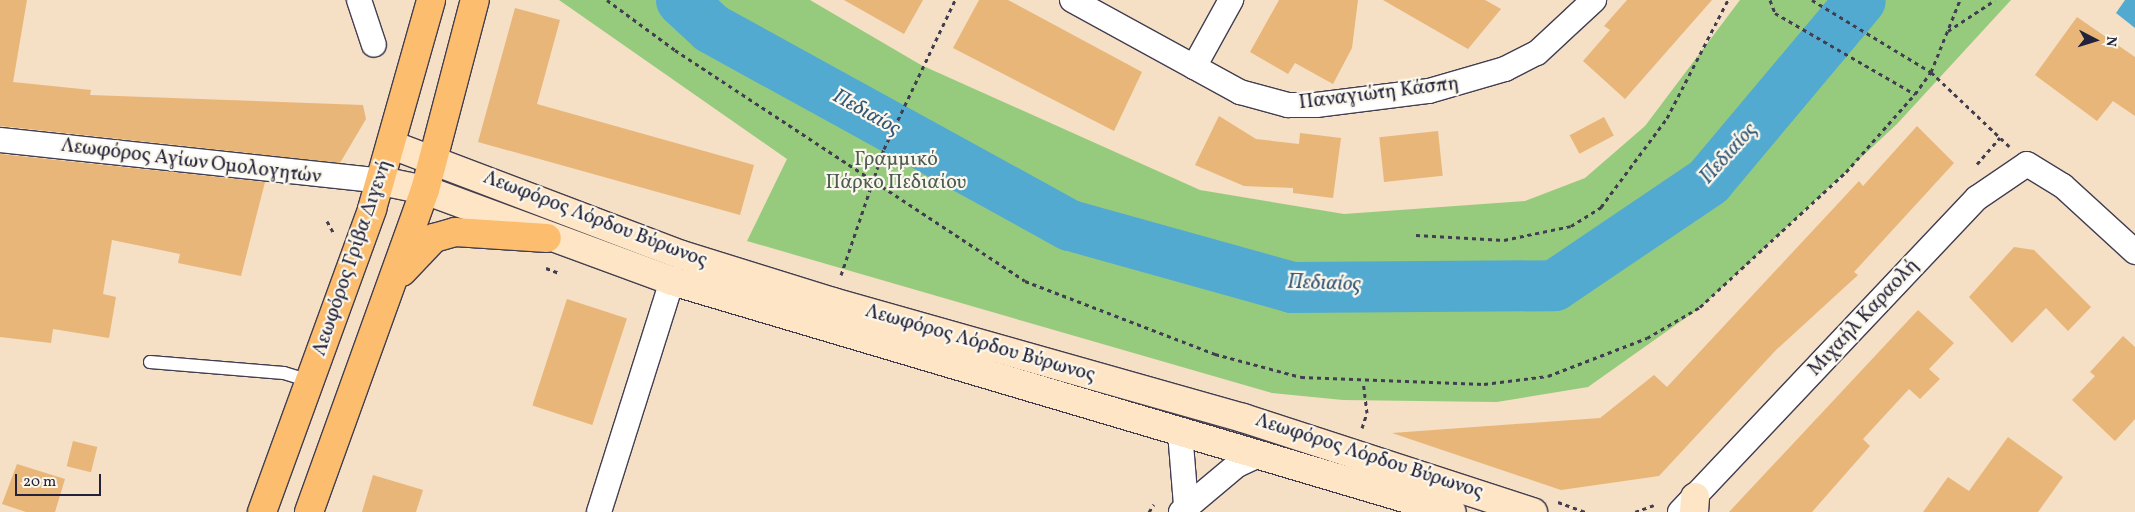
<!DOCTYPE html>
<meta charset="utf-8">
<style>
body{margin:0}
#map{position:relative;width:2135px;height:512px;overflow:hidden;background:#f5dfc5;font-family:Vollkorn,serif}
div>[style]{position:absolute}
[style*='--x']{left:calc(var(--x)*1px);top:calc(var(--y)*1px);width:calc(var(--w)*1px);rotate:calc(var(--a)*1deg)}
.green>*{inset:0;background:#96cb7d}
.water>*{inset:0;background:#53aad0}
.river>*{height:51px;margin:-25.5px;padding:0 25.5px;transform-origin:25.5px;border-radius:25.5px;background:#53aad0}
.building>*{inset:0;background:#e8b678;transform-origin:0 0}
.path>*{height:3px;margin-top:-1.5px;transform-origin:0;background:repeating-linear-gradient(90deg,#423e50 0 4px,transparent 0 8px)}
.roads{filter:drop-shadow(1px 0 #423e50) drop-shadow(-1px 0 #423e50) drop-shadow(0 1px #423e50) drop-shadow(0 -1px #423e50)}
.service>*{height:12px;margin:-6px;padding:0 6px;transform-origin:6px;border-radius:6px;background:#fff}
.minor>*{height:24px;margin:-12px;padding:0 12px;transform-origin:12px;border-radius:12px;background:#fff}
.secondary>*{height:28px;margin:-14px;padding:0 14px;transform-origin:14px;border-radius:14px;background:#fee5c5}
.primary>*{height:28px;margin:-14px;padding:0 14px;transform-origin:14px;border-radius:14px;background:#fcbd6f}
span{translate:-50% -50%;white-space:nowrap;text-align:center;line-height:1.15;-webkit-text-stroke:4.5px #fbf7ec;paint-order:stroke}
.street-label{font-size:20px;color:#22223b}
.park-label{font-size:20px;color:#4b5d52}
.water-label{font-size:21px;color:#365877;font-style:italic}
.north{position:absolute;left:2070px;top:15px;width:50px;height:50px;-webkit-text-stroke:4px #fbf7ec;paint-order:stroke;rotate:95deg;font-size:14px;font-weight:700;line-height:20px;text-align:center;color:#22223b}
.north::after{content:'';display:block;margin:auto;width:18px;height:22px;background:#22223b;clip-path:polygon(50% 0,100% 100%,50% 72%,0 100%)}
.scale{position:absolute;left:15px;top:474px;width:86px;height:22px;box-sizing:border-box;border:2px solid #22223b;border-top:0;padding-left:6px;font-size:15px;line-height:18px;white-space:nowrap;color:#22223b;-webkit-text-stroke:4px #fbf7ec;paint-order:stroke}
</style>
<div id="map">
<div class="green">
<i style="clip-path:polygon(559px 0,810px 0,921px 65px,1200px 190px,1344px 214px,1525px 201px,1585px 178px,1645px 126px,1740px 0,2011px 0,1897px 124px,1701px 307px,1588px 387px,1497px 402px,1343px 400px,1272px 393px,747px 241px,787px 159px)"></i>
</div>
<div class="water">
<i style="clip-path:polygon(2125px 0,2135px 0,2135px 28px,2116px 13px)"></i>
</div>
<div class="river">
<i style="--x:681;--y:0;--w:41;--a:43"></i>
<i style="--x:711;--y:28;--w:409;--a:28.8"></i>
<i style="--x:1070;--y:225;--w:230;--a:15.6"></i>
<i style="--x:1292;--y:287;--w:262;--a:-0.4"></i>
<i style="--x:1554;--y:285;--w:186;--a:-34"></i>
<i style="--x:1708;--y:181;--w:236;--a:-50"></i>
</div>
<div class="building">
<i style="clip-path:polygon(0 0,27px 0,13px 82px,91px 90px,90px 95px,363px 105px,366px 119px,340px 163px,0 126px)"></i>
<i style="clip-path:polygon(844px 0,923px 0,904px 34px)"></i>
<i style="clip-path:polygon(979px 0,1008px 0,1142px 72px,1114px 131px,953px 48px)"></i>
<i style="clip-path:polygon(1279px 0,1358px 0,1352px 48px,1333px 84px,1295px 63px,1288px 74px,1250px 52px)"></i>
<i style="clip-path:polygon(1383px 0,1485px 0,1501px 9px,1468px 49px)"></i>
<i style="clip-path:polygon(1627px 0,1712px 0,1625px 99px,1583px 61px,1610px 30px,1604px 26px)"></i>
<i style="clip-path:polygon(515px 8px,560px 20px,537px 104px,754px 165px,740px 215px,478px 142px)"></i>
<i style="clip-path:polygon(2077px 17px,2135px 57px,2135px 116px,2113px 101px,2097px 121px,2035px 75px)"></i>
<i style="clip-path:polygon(1219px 116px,1256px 139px,1299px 144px,1300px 133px,1341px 138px,1333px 198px,1293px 193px,1293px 188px,1244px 186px,1195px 165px)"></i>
<i style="left:1604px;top:117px;width:21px;height:39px;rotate:62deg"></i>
<i style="clip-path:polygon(1917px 126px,1954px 163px,1854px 272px,1858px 275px,1776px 350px,1659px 476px,1561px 490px,1392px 433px,1600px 418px,1654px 375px,1667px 387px,1859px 181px,1863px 186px)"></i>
<i style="left:1438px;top:131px;width:45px;height:59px;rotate:84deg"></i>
<i style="clip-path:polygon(0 154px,265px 182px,241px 276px,178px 263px,180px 254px,112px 240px,103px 294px,116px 297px,109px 338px,53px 329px,51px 343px,0 337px)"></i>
<i style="clip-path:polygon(2014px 247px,2034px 250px,2091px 307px,2068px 331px,2046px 308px,2012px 343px,1969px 297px)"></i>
<i style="left:567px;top:299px;width:63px;height:112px;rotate:18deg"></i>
<i style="clip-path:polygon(1918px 310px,1954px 343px,1929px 369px,1940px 379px,1920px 399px,1909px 389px,1863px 439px,1870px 446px,1812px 512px,1729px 512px)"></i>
<i style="clip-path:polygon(2123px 336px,2135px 347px,2135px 419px,2115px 441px,2072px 400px,2095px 376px,2090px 372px)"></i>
<i style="clip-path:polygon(2008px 437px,2063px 477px,2038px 512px,1923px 512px,1948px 477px,1969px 491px)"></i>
<i style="left:73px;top:441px;width:25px;height:26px;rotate:14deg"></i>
<i style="clip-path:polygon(17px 464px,65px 479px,55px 512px,26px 512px,2px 504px)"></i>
<i style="clip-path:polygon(373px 475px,423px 490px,416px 512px,362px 512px)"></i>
</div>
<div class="path">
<i style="--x:607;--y:0;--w:84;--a:36.3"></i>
<i style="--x:675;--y:50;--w:419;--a:33.4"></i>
<i style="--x:1025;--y:281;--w:204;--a:21"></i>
<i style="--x:1215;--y:354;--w:89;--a:15"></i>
<i style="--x:1301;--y:377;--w:183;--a:2.2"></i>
<i style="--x:1484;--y:384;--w:64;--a:-7.1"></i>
<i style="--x:1548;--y:376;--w:106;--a:-21"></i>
<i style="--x:1647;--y:338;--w:61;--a:-30.3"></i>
<i style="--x:1700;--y:307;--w:199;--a:-42.8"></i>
<i style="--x:1846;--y:172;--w:104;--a:-48.5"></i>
<i style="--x:1915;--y:94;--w:27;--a:-54"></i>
<i style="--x:1931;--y:72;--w:78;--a:-68.1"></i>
<i style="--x:1770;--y:0;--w:14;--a:69"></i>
<i style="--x:1775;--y:13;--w:162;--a:30.1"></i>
<i style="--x:1812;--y:0;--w:139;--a:31.2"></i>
<i style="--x:1931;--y:72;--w:108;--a:43.5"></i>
<i style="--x:1948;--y:31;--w:56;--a:-33.4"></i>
<i style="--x:1977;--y:164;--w:35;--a:-49"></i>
<i style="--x:327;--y:221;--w:13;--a:61"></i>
<i style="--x:1416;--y:235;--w:88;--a:3.3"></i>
<i style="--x:1504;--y:240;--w:68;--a:-11.8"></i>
<i style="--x:1571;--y:226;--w:36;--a:-32"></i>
<i style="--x:1601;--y:207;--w:111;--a:-53.4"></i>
<i style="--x:1667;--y:118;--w:133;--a:-62.7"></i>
<i style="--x:546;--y:268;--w:14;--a:21"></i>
<i style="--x:841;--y:275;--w:133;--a:-71.2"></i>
<i style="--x:884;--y:149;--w:165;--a:-64.5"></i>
<i style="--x:1362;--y:428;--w:16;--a:-72"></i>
<i style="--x:1367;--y:413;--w:31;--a:-97"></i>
<i style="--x:1558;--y:502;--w:29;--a:20"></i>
<i style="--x:1149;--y:512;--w:9;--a:-58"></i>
<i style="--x:1635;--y:512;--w:20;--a:-20"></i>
</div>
<div class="roads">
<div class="service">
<i style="--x:150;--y:362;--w:134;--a:4.7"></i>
<i style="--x:284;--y:373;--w:27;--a:17"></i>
</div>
<div class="minor">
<i style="--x:359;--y:0;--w:47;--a:71.6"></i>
<i style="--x:1072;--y:0;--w:192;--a:28.7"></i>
<i style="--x:1240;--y:92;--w:50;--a:15.2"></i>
<i style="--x:1288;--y:105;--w:28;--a:0"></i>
<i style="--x:1316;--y:105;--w:114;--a:-7.1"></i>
<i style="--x:1429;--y:91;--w:79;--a:-16.1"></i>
<i style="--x:1505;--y:69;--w:36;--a:-27"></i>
<i style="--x:1537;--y:53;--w:78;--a:-42.9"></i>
<i style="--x:1194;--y:67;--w:77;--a:-61.1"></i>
<i style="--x:0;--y:140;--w:383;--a:6.1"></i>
<i style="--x:1180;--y:432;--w:73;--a:85.3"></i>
<i style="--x:599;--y:512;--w:242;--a:-72.5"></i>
<i style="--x:1181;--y:512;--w:73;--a:-40"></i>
<i style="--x:1237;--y:465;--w:26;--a:-25"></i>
<i style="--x:1680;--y:512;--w:432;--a:-46.6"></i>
<i style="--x:1977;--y:198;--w:60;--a:-34.2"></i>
<i style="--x:2027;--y:164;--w:42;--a:31.4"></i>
<i style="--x:2063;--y:186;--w:98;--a:42.5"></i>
</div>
<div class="secondary">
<i style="--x:392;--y:145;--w:310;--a:20.8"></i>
<i style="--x:682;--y:255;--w:158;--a:17.3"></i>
<i style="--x:833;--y:302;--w:426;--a:15.8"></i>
<i style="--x:1243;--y:418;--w:305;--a:18"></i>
<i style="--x:381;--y:181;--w:45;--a:11.6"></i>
<i style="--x:425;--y:190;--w:263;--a:20.2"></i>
<i style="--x:672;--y:281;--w:813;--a:16.5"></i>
<i style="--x:1694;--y:512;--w:15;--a:-86"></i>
</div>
<div class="primary">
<i style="--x:402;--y:272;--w:47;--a:-46.7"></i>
<i style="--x:434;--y:238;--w:22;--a:-16"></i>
<i style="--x:455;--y:232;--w:92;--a:3.7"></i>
<i style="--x:262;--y:512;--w:322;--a:-70"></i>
<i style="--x:372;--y:209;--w:217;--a:-74.2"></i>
<i style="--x:309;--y:512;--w:342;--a:-70.2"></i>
<i style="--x:425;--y:190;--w:196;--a:-75.3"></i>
</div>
</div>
<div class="street-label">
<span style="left:1379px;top:94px;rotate:-7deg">Παναγιώτη Κάσπη</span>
<span style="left:191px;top:162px;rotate:7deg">Λεωφόρος Αγίων Ομολογητών</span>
<span style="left:595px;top:220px;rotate:21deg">Λεωφόρος Λόρδου Βύρωνος</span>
<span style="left:353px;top:258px;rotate:-71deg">Λεωφόρος Γρίβα Διγενή</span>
<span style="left:1864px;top:318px;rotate:-47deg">Μιχαήλ Καραολή</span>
<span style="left:980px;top:344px;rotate:16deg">Λεωφόρος Λόρδου Βύρωνος</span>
<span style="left:1369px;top:457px;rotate:18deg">Λεωφόρος Λόρδου Βύρωνος</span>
</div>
<div class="park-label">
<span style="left:896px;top:172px">Γραμμικό<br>Πάρκο Πεδιαίου</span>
</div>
<div class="water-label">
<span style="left:866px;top:113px;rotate:29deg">Πεδιαίος</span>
<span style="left:1729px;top:154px;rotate:-48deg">Πεδιαίος</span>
<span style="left:1324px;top:284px;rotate:2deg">Πεδιαίος</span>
</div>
<div class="north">N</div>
<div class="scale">20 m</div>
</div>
